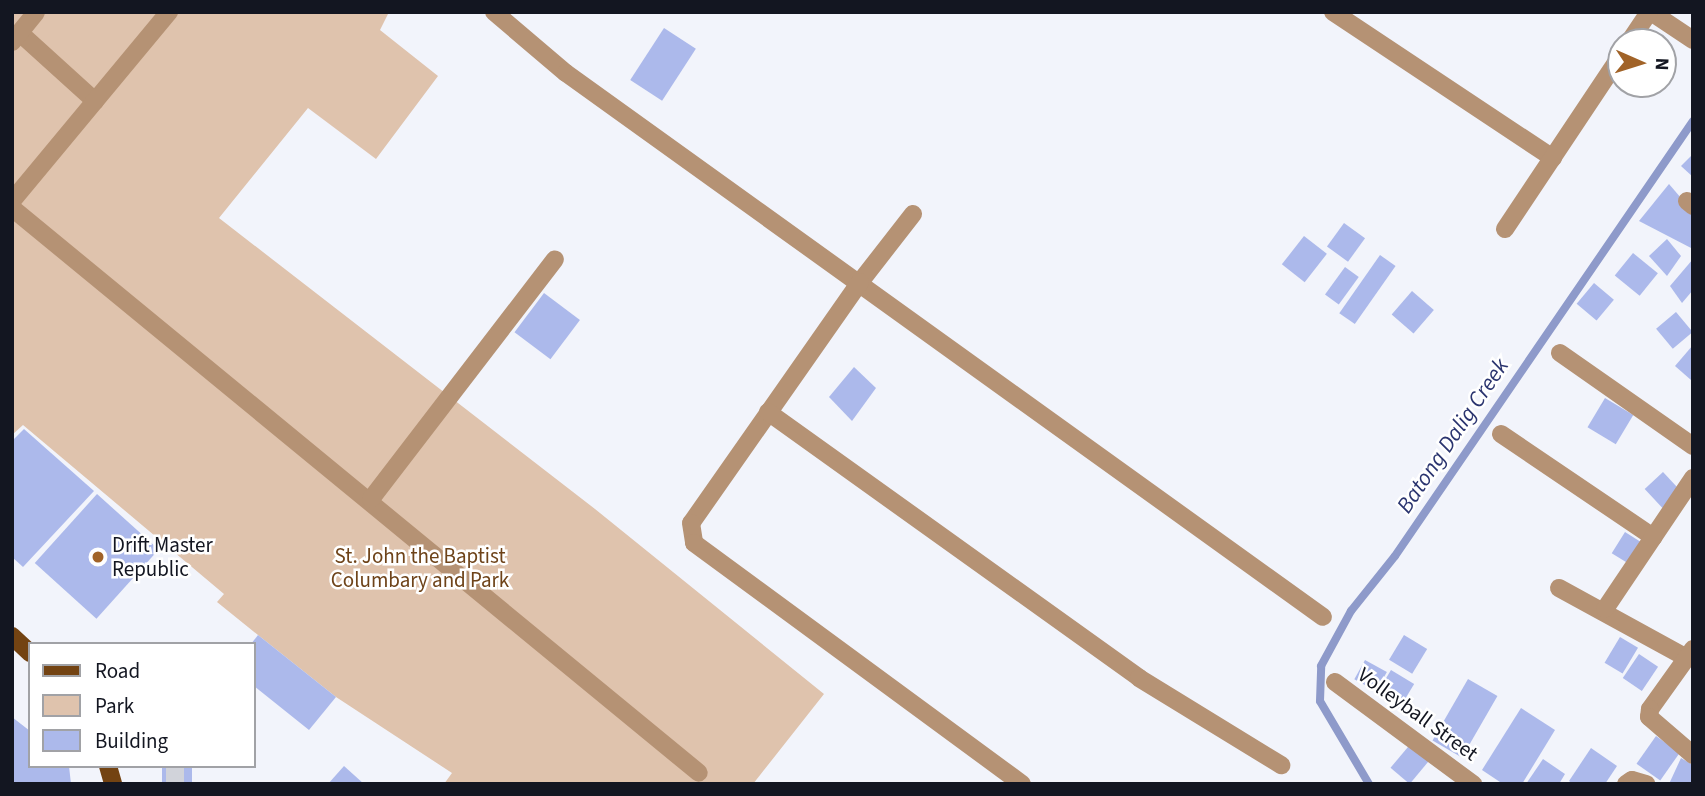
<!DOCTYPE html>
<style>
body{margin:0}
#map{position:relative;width:1705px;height:796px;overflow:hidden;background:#f2f4fb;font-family:"Source Sans 3",sans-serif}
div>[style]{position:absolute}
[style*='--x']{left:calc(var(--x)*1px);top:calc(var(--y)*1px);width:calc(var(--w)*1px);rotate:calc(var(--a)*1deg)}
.green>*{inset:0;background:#dfc3ad}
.stream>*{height:8px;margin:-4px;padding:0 4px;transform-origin:4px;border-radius:4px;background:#8e9aca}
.building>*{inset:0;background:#acb9eb;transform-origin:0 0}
.minor-tunnel>*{height:18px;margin-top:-9px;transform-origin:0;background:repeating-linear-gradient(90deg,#d1d3da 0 18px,transparent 0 27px)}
.minor>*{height:18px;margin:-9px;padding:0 9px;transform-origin:9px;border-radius:9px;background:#b59274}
.major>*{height:18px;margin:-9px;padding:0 9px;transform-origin:9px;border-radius:9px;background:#734312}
.dots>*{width:19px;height:19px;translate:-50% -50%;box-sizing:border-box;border:4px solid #fff;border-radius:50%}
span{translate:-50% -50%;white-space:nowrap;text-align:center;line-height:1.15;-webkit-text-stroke:5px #fff;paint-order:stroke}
.poi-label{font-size:21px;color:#131621}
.left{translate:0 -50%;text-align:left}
.park-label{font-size:21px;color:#6e4319}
.street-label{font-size:21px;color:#131621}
.water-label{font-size:23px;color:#2a346f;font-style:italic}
.frame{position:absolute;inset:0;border:14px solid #131621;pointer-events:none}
.legend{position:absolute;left:28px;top:642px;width:228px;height:126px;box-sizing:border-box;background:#fff;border:2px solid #a1a2a6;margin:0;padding:9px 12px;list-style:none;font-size:21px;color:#131621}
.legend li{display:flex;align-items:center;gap:14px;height:35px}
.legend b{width:35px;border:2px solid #a1a2a6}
.north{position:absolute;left:1607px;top:28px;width:70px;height:70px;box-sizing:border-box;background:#fff;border:2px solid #a1a2a6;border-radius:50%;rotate:93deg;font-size:19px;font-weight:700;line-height:28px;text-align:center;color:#131621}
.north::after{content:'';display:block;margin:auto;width:24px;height:32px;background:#a16328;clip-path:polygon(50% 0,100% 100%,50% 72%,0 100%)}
</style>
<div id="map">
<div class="green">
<i style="clip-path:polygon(12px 12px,389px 12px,380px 30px,438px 76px,376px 159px,308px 108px,219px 218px,595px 509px,824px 694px,753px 784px,444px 784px,452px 773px,336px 697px,258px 635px,217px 602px,224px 594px,23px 425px,12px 435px)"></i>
</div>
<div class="stream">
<i style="--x:1369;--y:784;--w:96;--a:-120.6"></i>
<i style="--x:1320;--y:701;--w:35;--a:-88"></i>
<i style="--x:1321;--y:666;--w:63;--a:-61.4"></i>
<i style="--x:1351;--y:611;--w:70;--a:-51.3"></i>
<i style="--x:1395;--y:556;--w:527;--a:-55.59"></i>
</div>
<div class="building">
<i style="left:664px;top:28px;width:38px;height:62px;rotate:33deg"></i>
<i style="clip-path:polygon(1693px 154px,1693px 177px,1681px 166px)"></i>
<i style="clip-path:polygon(1669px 184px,1693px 212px,1693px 249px,1639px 221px)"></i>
<i style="left:1344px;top:223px;width:26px;height:29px;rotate:36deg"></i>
<i style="left:1304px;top:236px;width:29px;height:36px;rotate:38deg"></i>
<i style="clip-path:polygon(1667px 239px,1681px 256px,1667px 276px,1649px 256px)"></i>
<i style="left:1633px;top:253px;width:32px;height:29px;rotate:39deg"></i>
<i style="left:1380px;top:255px;width:19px;height:71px;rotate:35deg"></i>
<i style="clip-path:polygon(1693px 259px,1693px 290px,1682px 303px,1670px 286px)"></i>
<i style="left:1345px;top:267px;width:17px;height:34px;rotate:36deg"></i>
<i style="left:1594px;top:283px;width:26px;height:27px;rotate:40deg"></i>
<i style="left:1412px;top:291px;width:29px;height:31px;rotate:41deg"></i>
<i style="left:544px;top:293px;width:45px;height:49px;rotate:37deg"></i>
<i style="left:1676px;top:312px;width:26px;height:26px;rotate:50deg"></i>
<i style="clip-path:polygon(1693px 345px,1693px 379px,1691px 380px,1675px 366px)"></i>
<i style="clip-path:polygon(854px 367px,876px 388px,852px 421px,829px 397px)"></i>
<i style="left:1605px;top:398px;width:33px;height:34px;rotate:31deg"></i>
<i style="clip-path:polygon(24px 429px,94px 491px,23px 567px,12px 557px,12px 441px)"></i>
<i style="left:1663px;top:472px;width:26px;height:25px;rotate:47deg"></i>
<i style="left:97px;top:494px;width:83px;height:93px;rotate:42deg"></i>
<i style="left:1625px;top:532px;width:22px;height:25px;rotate:32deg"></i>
<i style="clip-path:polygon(258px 635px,336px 697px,309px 730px,254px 686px,251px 644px)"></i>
<i style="left:1404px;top:635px;width:27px;height:29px;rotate:31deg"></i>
<i style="left:1620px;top:637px;width:21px;height:30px;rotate:31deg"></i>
<i style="left:1639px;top:654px;width:23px;height:29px;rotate:34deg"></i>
<i style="left:1365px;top:660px;width:25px;height:22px;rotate:29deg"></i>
<i style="left:1391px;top:670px;width:27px;height:29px;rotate:31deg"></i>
<i style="left:1468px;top:679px;width:34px;height:71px;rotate:30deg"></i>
<i style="clip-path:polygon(1521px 708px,1555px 730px,1522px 784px,1503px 784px,1482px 770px)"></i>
<i style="clip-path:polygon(12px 717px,30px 731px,30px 766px,69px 766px,71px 784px,12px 784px)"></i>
<i style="left:1656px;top:736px;width:29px;height:34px;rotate:35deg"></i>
<i style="left:1413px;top:741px;width:25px;height:35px;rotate:40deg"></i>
<i style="clip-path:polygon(1591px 748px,1617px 766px,1605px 784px,1573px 784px,1569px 781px)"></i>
<i style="clip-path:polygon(1681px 758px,1693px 765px,1693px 779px,1690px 784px,1669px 784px)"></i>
<i style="clip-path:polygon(1543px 759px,1565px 774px,1559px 784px,1526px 784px)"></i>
<i style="left:162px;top:766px;width:30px;height:18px"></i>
<i style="clip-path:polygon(344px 766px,364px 784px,328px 784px)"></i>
</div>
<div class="minor-tunnel">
<i style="--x:175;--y:766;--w:18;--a:90"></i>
</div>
<div class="minor">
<i style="--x:494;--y:12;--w:94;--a:40.3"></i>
<i style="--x:566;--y:73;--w:932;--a:35.7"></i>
<i style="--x:1333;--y:12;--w:264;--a:33.6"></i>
<i style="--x:1651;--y:12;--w:50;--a:33.7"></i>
<i style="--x:21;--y:34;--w:100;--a:42.2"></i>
<i style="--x:12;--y:42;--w:38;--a:-51"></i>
<i style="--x:1629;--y:42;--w:36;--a:-56"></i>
<i style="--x:12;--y:201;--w:246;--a:-50.3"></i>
<i style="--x:1687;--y:201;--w:8;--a:40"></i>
<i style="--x:12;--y:208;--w:889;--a:39.43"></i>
<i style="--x:913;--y:214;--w:86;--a:127.9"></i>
<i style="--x:860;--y:282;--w:294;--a:125"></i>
<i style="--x:691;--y:523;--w:20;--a:81"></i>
<i style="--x:694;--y:543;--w:407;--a:36.3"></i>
<i style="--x:1505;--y:229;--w:209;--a:-56.3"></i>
<i style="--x:1560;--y:353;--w:162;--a:35"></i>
<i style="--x:768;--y:412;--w:457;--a:35.6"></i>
<i style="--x:1139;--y:678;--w:167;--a:31.5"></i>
<i style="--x:1501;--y:434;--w:184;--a:34.1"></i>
<i style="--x:371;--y:499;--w:302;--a:-52.5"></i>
<i style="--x:1559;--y:588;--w:146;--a:28.7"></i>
<i style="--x:1605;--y:609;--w:158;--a:-56.1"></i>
<i style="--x:1693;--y:649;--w:74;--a:125.6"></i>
<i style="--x:1650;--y:709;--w:8;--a:97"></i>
<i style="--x:1649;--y:717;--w:58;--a:40.8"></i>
<i style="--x:1335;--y:682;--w:172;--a:36.5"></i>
<i style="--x:1626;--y:784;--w:7;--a:-34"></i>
<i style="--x:1632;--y:780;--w:15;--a:16"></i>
</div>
<div class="major">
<i style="--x:12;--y:636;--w:25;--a:43"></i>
<i style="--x:108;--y:766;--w:19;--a:74"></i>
</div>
<div class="dots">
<i style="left:98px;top:557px;background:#a16328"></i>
</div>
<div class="poi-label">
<span class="left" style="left:112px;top:557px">Drift Master<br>Republic</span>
</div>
<div class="park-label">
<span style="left:420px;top:568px">St. John the Baptist<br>Columbary and Park</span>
</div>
<div class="street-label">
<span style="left:1418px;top:714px;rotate:36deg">Volleyball Street</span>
</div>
<div class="water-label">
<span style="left:1453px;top:436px;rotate:-56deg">Batong Dalig Creek</span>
</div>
<div class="frame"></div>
<ul class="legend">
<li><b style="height:9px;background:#734312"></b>Road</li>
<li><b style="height:19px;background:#dfc3ad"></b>Park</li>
<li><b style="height:19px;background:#acb9eb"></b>Building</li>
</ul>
<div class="north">N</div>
</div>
